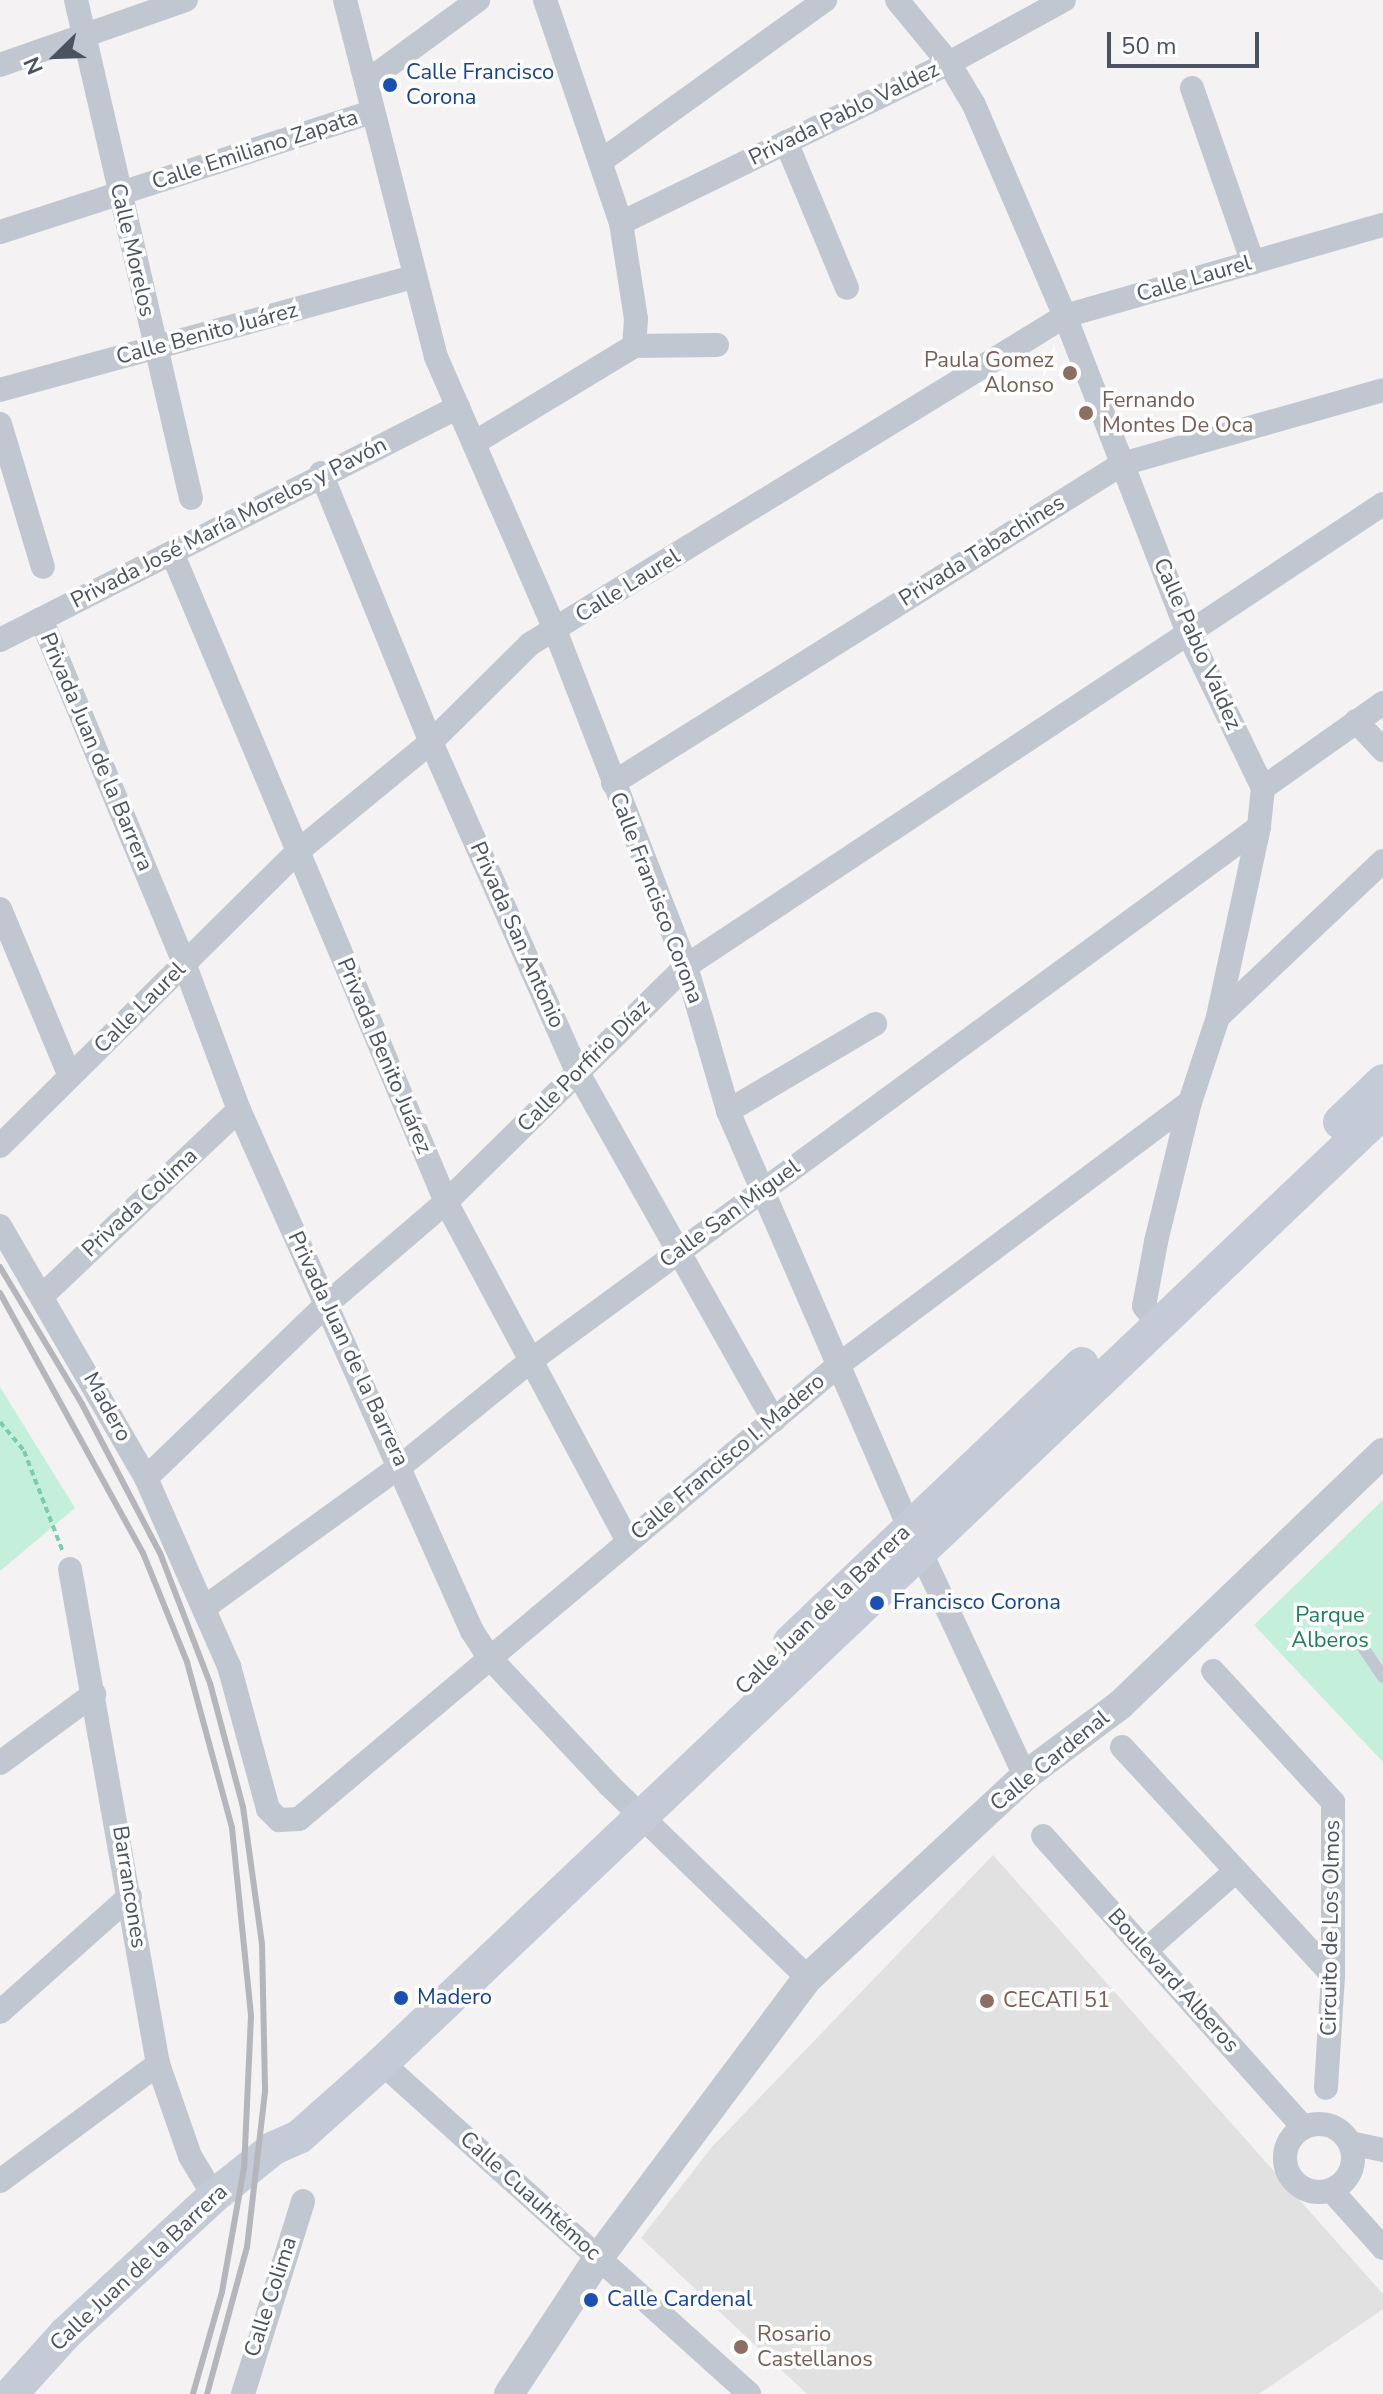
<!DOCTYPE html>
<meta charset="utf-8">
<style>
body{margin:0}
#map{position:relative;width:1383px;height:2394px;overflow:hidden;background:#f4f2f2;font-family:"Nunito Sans",sans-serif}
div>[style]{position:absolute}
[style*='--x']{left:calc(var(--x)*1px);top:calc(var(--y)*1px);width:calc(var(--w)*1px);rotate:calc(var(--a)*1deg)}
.education>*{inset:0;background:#e2e1e1}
.green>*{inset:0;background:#c4efda}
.path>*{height:4px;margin-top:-2px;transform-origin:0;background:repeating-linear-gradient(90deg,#7dccaf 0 6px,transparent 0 10px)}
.service>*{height:12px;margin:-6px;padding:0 6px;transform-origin:6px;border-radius:6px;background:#c1c7d0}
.minor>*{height:24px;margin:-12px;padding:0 12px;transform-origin:12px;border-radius:12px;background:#c1c7d0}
.minor>.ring{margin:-12px;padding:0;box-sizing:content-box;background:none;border:24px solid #c1c7d0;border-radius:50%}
.tertiary>*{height:30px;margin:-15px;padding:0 15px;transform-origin:15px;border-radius:15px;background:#c1c7d0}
.secondary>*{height:34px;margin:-17px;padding:0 17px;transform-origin:17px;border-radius:17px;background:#c4cbd7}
.rail>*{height:6px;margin:-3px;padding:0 3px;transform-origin:3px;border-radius:3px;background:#b4b6bc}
.dots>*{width:22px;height:22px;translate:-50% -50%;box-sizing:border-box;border:4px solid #fff;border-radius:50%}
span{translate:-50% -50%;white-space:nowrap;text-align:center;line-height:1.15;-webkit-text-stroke:7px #fff;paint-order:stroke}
.transit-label{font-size:22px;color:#164399}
.left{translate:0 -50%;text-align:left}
.street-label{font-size:22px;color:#4a535f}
.education-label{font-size:22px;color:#785e54}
.right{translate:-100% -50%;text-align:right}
.park-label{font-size:22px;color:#1c7f5a}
.north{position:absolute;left:16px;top:16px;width:80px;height:80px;-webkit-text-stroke:6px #fff;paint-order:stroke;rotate:247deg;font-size:22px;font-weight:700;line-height:32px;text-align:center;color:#4a535f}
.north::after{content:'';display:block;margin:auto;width:28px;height:36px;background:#4a535f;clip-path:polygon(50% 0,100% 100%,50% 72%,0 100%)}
.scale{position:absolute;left:1107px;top:32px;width:152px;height:36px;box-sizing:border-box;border:4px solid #4a535f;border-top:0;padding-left:10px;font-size:24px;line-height:28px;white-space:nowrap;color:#4a535f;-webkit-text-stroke:6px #fff;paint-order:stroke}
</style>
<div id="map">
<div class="education">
<i style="clip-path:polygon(993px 1855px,1383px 2294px,1383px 2309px,1259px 2394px,807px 2394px,641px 2238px,712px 2147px)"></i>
</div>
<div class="green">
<i style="clip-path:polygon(0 1387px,75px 1508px,0 1571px)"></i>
<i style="clip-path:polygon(1383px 1500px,1383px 1762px,1254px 1625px)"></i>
</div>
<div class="path">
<i style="--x:0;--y:1422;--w:38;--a:50"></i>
<i style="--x:24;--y:1451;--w:108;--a:68.9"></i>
</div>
<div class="service">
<i style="--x:1360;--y:1643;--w:41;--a:55.9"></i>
</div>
<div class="minor">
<i style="--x:76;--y:0;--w:511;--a:77"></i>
<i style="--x:345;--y:0;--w:368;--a:75.7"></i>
<i style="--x:436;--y:357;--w:298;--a:66.4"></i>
<i style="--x:555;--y:630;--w:361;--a:68.7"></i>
<i style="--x:686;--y:966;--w:151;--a:73.8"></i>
<i style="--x:728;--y:1111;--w:454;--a:66.5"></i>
<i style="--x:909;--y:1527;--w:275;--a:65"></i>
<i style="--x:545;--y:0;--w:236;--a:71.2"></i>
<i style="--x:621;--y:223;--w:97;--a:81.1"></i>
<i style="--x:636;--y:319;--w:27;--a:94"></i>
<i style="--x:897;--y:0;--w:82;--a:50.5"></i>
<i style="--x:949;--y:63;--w:49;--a:59.2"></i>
<i style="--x:974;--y:105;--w:230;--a:66.7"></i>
<i style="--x:1065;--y:316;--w:340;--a:68.8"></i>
<i style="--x:1188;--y:633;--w:172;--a:64.2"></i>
<i style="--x:1263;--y:788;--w:39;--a:96"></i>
<i style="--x:1259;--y:827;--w:194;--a:102.2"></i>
<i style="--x:1218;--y:1017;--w:89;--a:108.2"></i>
<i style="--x:1190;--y:1102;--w:144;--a:103.7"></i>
<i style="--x:1156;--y:1242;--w:65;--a:100.6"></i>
<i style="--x:1144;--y:1306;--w:23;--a:52"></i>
<i style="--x:0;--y:65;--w:197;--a:-19.3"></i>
<i style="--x:366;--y:82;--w:139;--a:-36.2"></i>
<i style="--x:1192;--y:88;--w:185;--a:70.8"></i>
<i style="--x:786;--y:142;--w:158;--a:67.3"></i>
<i style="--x:601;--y:161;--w:276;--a:-35.7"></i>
<i style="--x:621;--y:223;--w:365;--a:-26"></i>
<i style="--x:949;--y:63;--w:131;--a:-28.7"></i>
<i style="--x:0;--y:232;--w:391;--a:-17.9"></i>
<i style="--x:0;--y:390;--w:429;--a:-15.3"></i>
<i style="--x:0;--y:424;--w:149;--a:73.3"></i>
<i style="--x:474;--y:443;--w:187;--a:-31.2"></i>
<i style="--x:634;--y:346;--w:83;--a:-0.7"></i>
<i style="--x:321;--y:473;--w:291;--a:67.8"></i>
<i style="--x:431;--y:742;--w:362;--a:66.1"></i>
<i style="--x:578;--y:1073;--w:399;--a:60.6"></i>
<i style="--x:173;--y:555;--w:702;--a:67.12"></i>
<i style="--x:446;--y:1202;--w:385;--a:61.8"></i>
<i style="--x:41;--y:619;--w:373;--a:67.4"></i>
<i style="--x:184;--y:963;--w:157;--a:69.5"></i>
<i style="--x:239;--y:1110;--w:571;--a:65.91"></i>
<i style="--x:472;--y:1631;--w:30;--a:57"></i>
<i style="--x:488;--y:1656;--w:177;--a:46.8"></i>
<i style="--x:609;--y:1785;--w:277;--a:44.1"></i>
<i style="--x:0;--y:640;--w:514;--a:-26.96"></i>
<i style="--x:1356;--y:721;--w:40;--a:47"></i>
<i style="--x:613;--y:783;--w:601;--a:-32.08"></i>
<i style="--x:1122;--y:464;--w:271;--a:-15.8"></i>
<i style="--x:1263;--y:788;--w:147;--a:-35.3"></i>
<i style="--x:0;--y:909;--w:181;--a:67.3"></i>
<i style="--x:1218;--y:1017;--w:227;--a:-43.4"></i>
<i style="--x:728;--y:1111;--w:171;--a:-30.6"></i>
<i style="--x:0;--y:1146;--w:418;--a:-44.7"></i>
<i style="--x:297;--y:852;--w:173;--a:-39.4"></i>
<i style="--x:431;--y:742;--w:139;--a:-44.7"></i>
<i style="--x:530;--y:644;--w:628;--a:-31.51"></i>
<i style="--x:1065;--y:316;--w:331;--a:-16"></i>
<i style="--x:0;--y:1226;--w:291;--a:59.9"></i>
<i style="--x:146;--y:1478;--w:206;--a:66.2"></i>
<i style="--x:229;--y:1666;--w:148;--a:74.7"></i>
<i style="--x:268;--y:1809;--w:16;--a:45"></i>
<i style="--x:279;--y:1820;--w:20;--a:-3"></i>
<i style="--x:299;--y:1819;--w:708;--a:-40.07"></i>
<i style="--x:841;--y:1363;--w:436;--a:-36.8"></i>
<i style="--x:42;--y:1296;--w:271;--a:-43.4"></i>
<i style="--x:146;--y:1478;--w:252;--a:-43.9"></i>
<i style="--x:328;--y:1303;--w:155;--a:-40.6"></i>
<i style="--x:446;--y:1202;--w:337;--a:-44.5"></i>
<i style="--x:686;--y:966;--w:836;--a:-33.54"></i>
<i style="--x:70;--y:1569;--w:503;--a:79.92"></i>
<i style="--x:158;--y:2064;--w:97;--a:70.8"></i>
<i style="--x:190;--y:2156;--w:47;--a:59"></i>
<i style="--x:205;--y:1607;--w:243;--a:-35.8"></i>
<i style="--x:402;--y:1465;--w:169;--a:-39"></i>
<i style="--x:533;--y:1359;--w:900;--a:-36.23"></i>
<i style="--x:1213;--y:1671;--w:178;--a:47.5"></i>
<i style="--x:1333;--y:1802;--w:174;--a:90"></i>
<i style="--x:1333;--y:1976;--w:112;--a:93.6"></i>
<i style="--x:1122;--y:1747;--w:311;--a:47.3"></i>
<i style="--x:0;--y:1763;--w:117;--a:-36.3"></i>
<i style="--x:1043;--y:1836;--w:390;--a:48.2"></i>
<i style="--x:1146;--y:1950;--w:120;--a:-41.3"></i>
<i style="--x:0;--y:2012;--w:174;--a:-41.7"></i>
<i style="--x:382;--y:2063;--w:494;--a:42"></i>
<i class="ring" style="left:1285px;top:2124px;width:44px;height:44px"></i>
<i style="--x:1350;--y:2143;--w:34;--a:12"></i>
<i style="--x:0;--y:2181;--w:197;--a:-36.5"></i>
<i style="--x:1331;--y:2190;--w:78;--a:48.1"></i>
<i style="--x:243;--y:2394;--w:202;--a:-72.7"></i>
</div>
<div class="tertiary">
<i style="--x:509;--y:2394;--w:164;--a:-56.7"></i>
<i style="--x:599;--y:2257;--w:349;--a:-53.2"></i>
<i style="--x:808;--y:1978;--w:296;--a:-42.9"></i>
<i style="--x:1025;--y:1776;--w:119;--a:-36.8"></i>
<i style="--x:1120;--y:1705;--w:364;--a:-43.8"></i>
</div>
<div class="secondary">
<i style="--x:1340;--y:1122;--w:59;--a:-43.6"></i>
<i style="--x:790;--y:1642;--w:403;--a:-43.6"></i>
<i style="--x:11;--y:2394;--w:81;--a:-48"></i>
<i style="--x:65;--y:2334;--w:203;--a:-42.8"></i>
<i style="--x:214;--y:2196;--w:77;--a:-38.7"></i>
<i style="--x:274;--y:2148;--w:27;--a:-24"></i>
<i style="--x:299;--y:2137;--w:111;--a:-41.7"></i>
<i style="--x:382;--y:2063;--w:1381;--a:-43.53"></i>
</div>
<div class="rail">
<i style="--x:0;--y:1267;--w:160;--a:59.1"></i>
<i style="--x:82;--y:1404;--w:168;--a:62.4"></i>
<i style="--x:160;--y:1553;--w:139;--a:69"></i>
<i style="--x:210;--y:1683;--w:128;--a:75.1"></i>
<i style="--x:243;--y:1807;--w:138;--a:82.1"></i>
<i style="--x:262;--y:1944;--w:148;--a:88.8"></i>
<i style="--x:265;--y:2092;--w:156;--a:96.6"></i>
<i style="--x:247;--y:2247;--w:152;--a:105.2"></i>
<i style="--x:0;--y:1293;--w:297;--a:61.2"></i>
<i style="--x:143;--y:1553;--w:118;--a:68"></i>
<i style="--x:187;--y:1662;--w:172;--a:74.8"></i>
<i style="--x:232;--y:1828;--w:189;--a:84.2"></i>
<i style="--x:251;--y:2016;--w:152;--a:92.6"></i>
<i style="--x:244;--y:2168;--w:126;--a:100.1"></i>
<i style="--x:222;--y:2292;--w:106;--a:105.9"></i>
</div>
<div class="dots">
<i style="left:390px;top:85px;background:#1a4fb4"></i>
<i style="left:1070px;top:373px;background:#8d6e63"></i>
<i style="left:1086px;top:413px;background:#8d6e63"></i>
<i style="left:877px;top:1603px;background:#1a4fb4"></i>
<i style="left:401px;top:1998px;background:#1a4fb4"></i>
<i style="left:987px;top:2001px;background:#8d6e63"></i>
<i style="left:591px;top:2300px;background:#1a4fb4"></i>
<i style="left:741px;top:2347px;background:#8d6e63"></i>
</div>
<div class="transit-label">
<span class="left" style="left:406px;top:85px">Calle Francisco<br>Corona</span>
<span class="left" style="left:893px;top:1603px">Francisco Corona</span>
<span class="left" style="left:417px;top:1998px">Madero</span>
<span class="left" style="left:607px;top:2300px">Calle Cardenal</span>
</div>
<div class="street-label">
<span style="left:844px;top:114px;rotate:-26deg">Privada Pablo Valdez</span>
<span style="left:255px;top:150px;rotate:-18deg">Calle Emiliano Zapata</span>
<span style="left:132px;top:250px;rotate:77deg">Calle Morelos</span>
<span style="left:1194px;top:279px;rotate:-16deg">Calle Laurel</span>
<span style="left:207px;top:334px;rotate:-15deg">Calle Benito Juárez</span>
<span style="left:229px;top:523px;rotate:-27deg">Privada José María Morelos y Pavón</span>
<span style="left:982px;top:551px;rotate:-32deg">Privada Tabachines</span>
<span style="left:628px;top:586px;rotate:-32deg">Calle Laurel</span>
<span style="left:1197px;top:644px;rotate:66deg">Calle Pablo Valdez</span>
<span style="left:96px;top:752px;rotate:67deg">Privada Juan de la Barrera</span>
<span style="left:656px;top:898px;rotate:69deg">Calle Francisco Corona</span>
<span style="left:517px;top:935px;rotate:66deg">Privada San Antonio</span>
<span style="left:140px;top:1008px;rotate:-45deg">Calle Laurel</span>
<span style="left:384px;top:1056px;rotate:67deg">Privada Benito Juárez</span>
<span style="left:584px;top:1066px;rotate:-45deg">Calle Porfirio Díaz</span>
<span style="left:140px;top:1203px;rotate:-43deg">Privada Colima</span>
<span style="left:730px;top:1214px;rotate:-36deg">Calle San Miguel</span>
<span style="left:348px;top:1349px;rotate:65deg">Privada Juan de la Barrera</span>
<span style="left:107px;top:1407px;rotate:61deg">Madero</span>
<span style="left:728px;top:1457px;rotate:-40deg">Calle Francisco I. Madero</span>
<span style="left:823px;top:1610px;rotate:-44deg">Calle Juan de la Barrera</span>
<span style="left:1050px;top:1761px;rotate:-39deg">Calle Cardenal</span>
<span style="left:129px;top:1887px;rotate:81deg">Barrancones</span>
<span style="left:1331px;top:1928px;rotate:-89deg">Circuito de Los Olmos</span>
<span style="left:1173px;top:1981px;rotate:48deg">Boulevard Alberos</span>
<span style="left:530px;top:2196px;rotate:42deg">Calle Cuauhtémoc</span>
<span style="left:139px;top:2268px;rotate:-43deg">Calle Juan de la Barrera</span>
<span style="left:271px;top:2297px;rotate:-72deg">Calle Colima</span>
</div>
<div class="education-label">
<span class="right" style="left:1054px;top:373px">Paula Gomez<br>Alonso</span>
<span class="left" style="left:1102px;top:413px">Fernando<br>Montes De Oca</span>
<span class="left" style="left:1003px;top:2001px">CECATI 51</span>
<span class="left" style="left:757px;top:2347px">Rosario<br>Castellanos</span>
</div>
<div class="park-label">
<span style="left:1330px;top:1628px">Parque<br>Alberos</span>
</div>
<div class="north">N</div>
<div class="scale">50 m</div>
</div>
